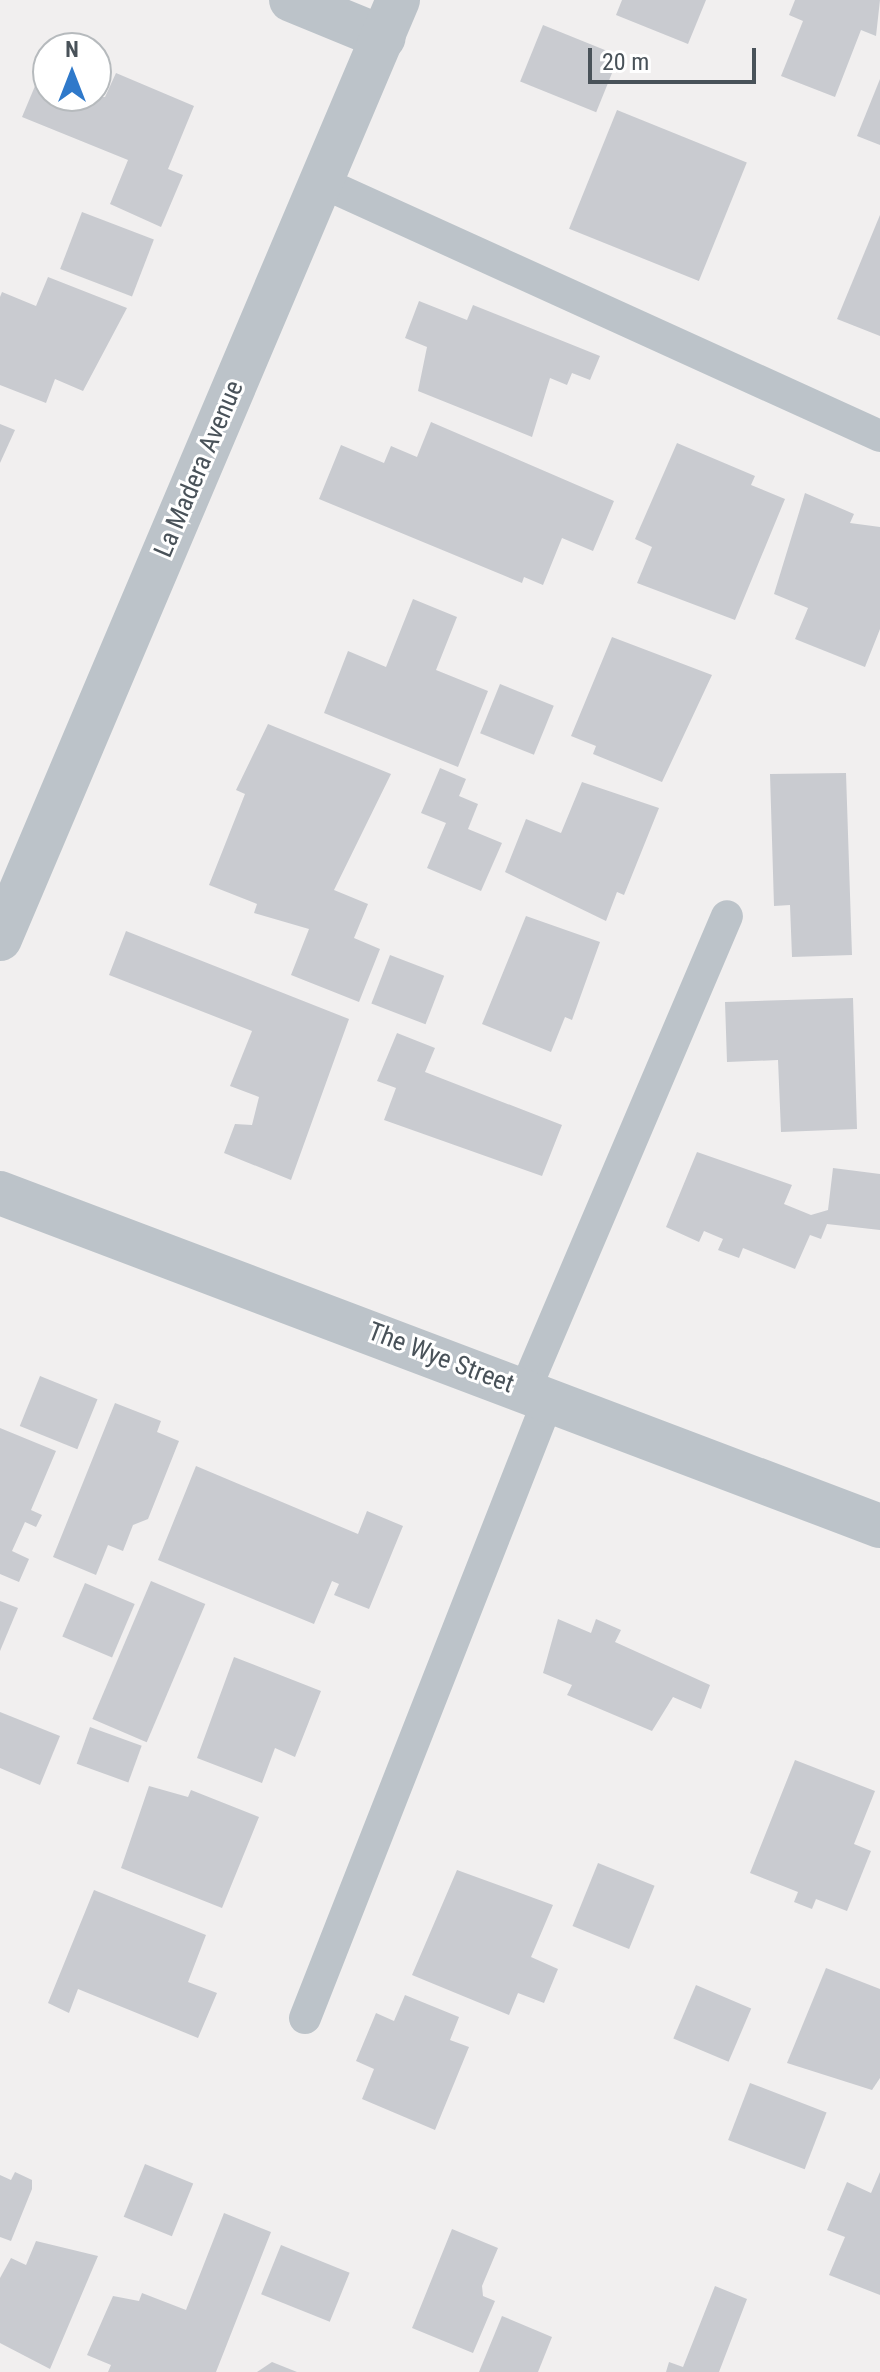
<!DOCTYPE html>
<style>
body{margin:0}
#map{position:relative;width:880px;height:2372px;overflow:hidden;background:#f1efef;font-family:"Roboto Condensed",sans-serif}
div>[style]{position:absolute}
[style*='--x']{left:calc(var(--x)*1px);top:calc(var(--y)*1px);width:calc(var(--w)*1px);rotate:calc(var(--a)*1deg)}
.building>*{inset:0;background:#c9cbd0;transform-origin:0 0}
.lane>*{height:32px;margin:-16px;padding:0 16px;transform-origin:16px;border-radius:16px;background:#bcc3c9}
.street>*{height:44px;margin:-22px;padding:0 22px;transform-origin:22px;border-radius:22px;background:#bcc3c9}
span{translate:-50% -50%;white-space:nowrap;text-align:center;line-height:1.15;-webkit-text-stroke:6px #fff;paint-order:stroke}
.street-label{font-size:26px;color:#495259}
.north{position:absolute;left:32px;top:32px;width:80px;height:80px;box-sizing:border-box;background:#fff;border:2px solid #b6babd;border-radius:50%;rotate:0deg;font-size:22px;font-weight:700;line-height:32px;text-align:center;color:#495259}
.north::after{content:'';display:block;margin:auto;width:28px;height:36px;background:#2f79ca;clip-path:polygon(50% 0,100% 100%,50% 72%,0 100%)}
.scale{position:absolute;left:588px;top:48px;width:168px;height:36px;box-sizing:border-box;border:4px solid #495259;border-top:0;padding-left:10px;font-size:24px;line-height:28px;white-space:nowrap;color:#495259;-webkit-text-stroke:6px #fff;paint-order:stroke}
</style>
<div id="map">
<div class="building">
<i style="clip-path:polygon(622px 0,706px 0,688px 44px,616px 15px)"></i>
<i style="clip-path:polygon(795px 0,880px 0,876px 36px,861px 30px,835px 97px,781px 76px,803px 21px,789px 15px)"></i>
<i style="left:543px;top:25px;width:82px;height:61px;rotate:22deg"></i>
<i style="clip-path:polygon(48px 55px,48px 96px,105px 97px,116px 73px,194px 106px,168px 169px,183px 175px,161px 227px,110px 204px,128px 160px,22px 117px)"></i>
<i style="clip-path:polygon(880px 79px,880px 145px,857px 136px)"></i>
<i style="left:617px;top:110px;width:140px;height:128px;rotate:22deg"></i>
<i style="left:82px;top:212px;width:77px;height:61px;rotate:21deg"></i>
<i style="clip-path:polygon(880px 215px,880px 336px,837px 319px)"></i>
<i style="clip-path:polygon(48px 277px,127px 308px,83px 391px,55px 379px,46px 403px,0 385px,0 297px,2px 292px,36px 306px)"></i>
<i style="clip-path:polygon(419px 301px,467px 320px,473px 305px,600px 356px,590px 380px,572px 373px,567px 385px,550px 378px,532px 437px,418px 391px,427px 347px,405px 338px)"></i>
<i style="clip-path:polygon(431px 422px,614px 501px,593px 551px,562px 538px,543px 585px,524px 577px,522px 583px,319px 499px,341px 445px,384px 463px,391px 446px,417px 457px)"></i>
<i style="clip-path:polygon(0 424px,15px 430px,0 463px)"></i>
<i style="clip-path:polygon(677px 443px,755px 476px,751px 485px,785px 499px,735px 620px,637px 583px,652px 547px,635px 539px)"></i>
<i style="clip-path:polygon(805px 493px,854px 514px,850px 523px,880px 527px,880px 629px,865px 667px,795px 639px,808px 608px,774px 594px)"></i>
<i style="clip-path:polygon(413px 599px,457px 617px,436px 670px,488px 691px,458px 767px,324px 713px,348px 651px,386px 667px)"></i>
<i style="clip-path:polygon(612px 637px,712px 675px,662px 782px,593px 754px,596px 746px,571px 736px)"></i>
<i style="left:500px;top:684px;width:58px;height:53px;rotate:22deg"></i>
<i style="clip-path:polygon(268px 724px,391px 774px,334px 890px,368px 904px,354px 938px,380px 949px,359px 1002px,291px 975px,309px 929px,254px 913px,257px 904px,209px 885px,245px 794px,236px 790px)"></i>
<i style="clip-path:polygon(440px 768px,466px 779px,459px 796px,478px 804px,468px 829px,502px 843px,481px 891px,427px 868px,446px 823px,421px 813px)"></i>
<i style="clip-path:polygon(846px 773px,852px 955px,792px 957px,790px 905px,774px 906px,770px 774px)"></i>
<i style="clip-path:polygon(582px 782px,659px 808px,624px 895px,617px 892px,606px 921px,505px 872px,526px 819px,561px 833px)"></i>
<i style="clip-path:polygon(526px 916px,600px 942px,572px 1020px,565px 1017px,551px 1052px,482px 1024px)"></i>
<i style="clip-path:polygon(126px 931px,349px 1019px,291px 1180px,224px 1153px,235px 1124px,252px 1125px,259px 1097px,230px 1086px,252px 1031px,109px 975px)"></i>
<i style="left:390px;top:955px;width:58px;height:52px;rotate:21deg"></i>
<i style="clip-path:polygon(853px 998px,857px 1129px,781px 1132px,778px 1060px,727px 1062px,725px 1002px)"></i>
<i style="clip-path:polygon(397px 1033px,435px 1048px,425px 1072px,562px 1125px,542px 1176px,384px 1120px,396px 1088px,377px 1081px)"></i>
<i style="clip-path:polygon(697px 1152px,792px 1185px,784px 1204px,811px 1215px,828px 1210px,833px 1168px,880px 1174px,880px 1230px,827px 1224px,821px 1239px,810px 1235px,795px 1269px,743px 1248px,739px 1258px,718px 1250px,723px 1239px,704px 1231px,699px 1242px,666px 1227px)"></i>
<i style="left:40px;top:1376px;width:62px;height:54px;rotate:22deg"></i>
<i style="clip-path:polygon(115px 1403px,161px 1421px,157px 1432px,179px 1441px,148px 1519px,133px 1525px,123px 1551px,108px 1545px,96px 1575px,53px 1557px)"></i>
<i style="clip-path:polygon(0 1428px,56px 1451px,31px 1510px,42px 1515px,36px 1527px,25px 1522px,12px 1551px,29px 1559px,19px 1582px,0 1574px)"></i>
<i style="clip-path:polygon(196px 1466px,358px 1534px,367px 1511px,403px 1526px,369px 1609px,334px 1595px,339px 1584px,332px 1581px,314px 1624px,158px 1560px)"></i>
<i style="left:151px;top:1581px;width:59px;height:150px;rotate:23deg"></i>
<i style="left:85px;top:1583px;width:54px;height:58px;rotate:23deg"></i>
<i style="clip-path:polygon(0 1601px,18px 1608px,0 1651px)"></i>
<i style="clip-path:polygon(558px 1619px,591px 1633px,596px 1619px,621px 1630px,615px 1642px,710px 1685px,701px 1709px,673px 1697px,652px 1731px,567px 1695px,572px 1685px,543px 1673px)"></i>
<i style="clip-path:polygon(234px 1657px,321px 1691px,295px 1757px,275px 1748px,262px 1783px,197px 1758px)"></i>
<i style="clip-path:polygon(0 1712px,60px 1736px,40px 1785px,0 1768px)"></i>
<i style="left:90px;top:1727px;width:55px;height:39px;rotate:20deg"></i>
<i style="clip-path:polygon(795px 1760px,875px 1791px,854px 1844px,871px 1851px,847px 1911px,816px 1899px,812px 1909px,794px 1902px,798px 1892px,750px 1873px)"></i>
<i style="clip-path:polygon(149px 1786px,188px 1797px,191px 1790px,259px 1817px,222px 1908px,121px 1868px)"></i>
<i style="left:598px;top:1863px;width:61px;height:68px;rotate:22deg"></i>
<i style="clip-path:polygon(457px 1870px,553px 1905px,531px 1957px,558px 1969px,544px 2003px,518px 1993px,509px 2015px,412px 1975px)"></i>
<i style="clip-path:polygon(94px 1890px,206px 1935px,188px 1982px,217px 1993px,198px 2038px,78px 1989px,69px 2013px,48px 2003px)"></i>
<i style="clip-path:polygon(826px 1968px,880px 1989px,880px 2078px,872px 2090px,787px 2063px)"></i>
<i style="left:696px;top:1985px;width:60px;height:58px;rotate:23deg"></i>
<i style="clip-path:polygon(405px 1995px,459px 2017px,450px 2040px,469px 2047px,435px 2130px,362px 2099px,374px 2069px,356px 2061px,376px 2013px,394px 2021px)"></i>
<i style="left:750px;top:2083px;width:82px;height:61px;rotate:21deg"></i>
<i style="left:145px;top:2164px;width:52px;height:57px;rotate:22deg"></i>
<i style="clip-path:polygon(15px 2172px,32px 2180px,32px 2189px,11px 2241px,0 2237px,0 2175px,11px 2180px)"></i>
<i style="clip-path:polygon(880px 2172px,880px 2295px,829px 2275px,845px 2237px,827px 2230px,847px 2182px,871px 2193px)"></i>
<i style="clip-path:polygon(224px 2213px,271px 2232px,216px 2372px,108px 2372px,111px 2365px,87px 2355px,113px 2296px,139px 2301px,142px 2293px,186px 2310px)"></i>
<i style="clip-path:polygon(452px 2229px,498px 2248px,482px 2286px,483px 2296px,495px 2301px,473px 2353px,412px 2328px)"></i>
<i style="clip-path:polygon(36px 2241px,98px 2256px,50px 2369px,0 2343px,0 2278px,11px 2258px,26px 2265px)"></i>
<i style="left:281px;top:2245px;width:74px;height:53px;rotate:22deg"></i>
<i style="clip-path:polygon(715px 2286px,747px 2299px,719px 2372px,666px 2372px,669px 2362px,683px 2367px)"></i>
<i style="clip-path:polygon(502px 2316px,552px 2337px,538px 2372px,479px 2372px)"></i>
<i style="clip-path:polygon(272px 2362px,297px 2372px,257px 2372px)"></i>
</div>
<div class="lane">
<i style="--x:321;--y:182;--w:614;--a:24.44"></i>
<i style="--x:525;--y:1390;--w:515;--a:-66.92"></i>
<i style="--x:305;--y:2018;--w:666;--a:-68.52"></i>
</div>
<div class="street">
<i style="--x:291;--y:0;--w:100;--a:22.2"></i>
<i style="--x:0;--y:939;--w:1020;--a:-67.03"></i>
<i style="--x:0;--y:1193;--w:941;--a:20.73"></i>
</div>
<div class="street-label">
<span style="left:199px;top:469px;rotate:-67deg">La Madera Avenue</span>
<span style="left:441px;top:1358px;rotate:21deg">The Wye Street</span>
</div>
<div class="north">N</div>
<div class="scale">20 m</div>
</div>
